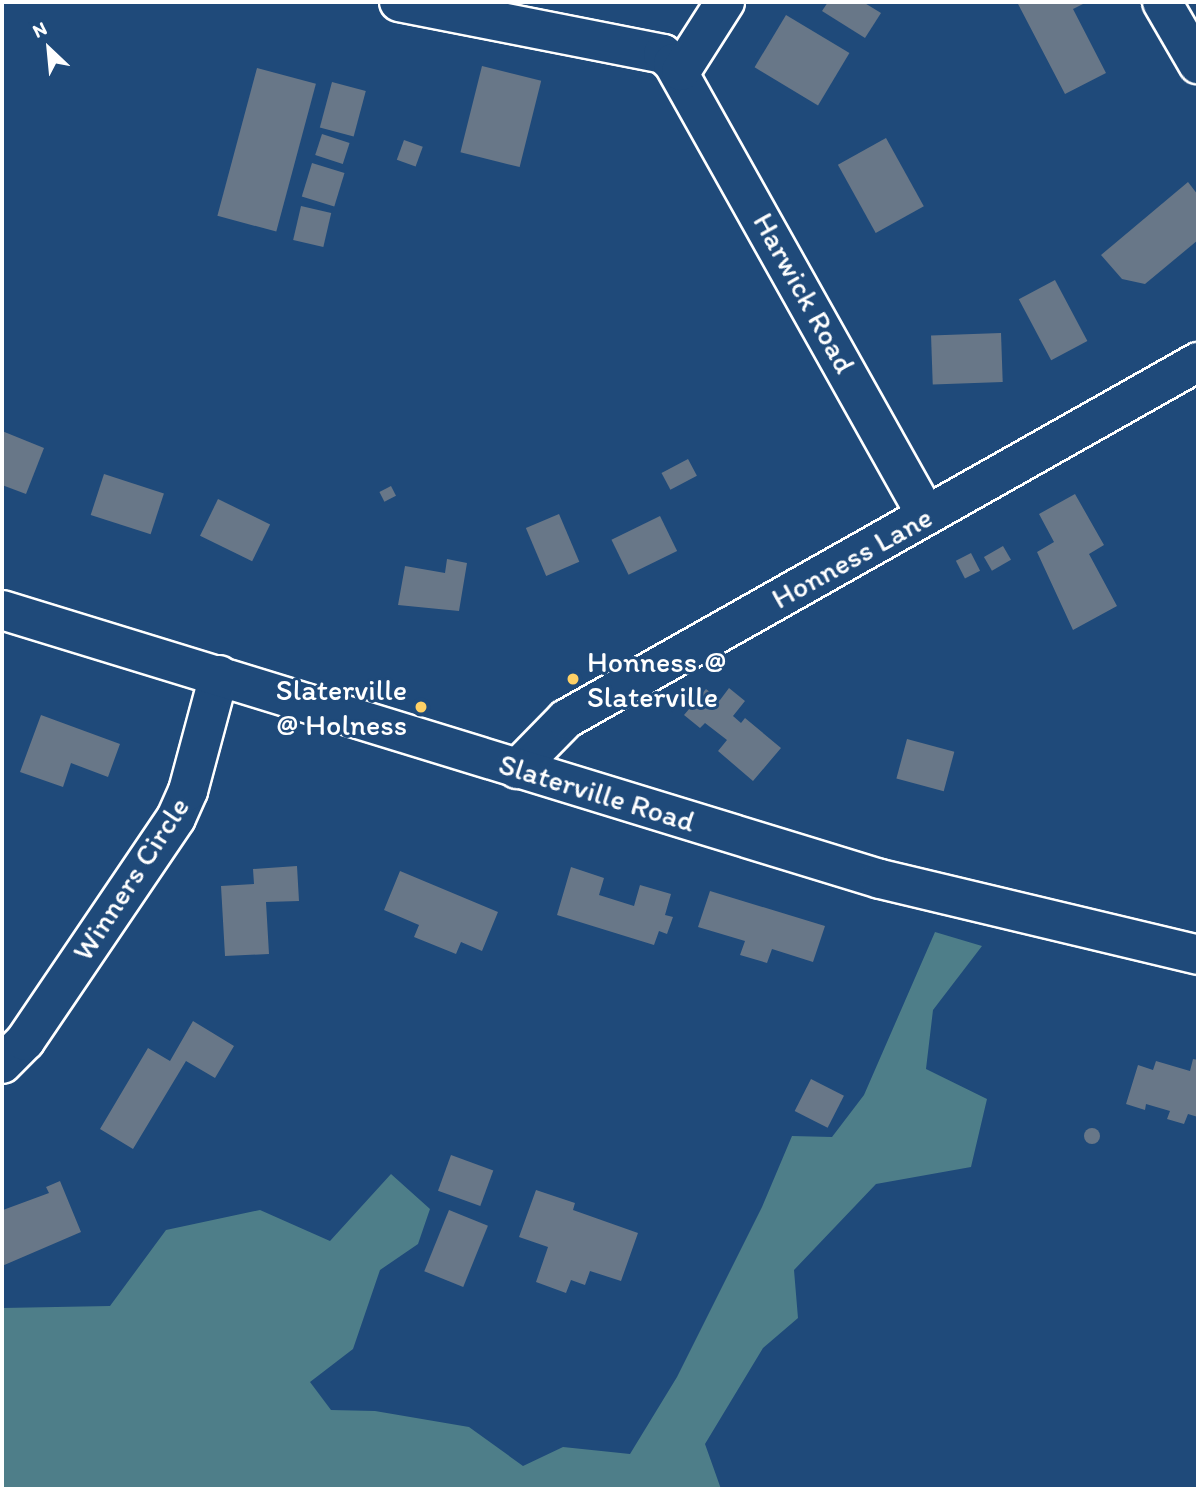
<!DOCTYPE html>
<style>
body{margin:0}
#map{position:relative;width:1200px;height:1491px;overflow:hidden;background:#1f4a7a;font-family:Itim,sans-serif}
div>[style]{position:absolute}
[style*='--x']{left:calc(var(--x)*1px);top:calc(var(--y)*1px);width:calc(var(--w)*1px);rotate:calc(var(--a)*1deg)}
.green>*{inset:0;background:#4e7e89}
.building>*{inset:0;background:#687788;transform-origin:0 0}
.round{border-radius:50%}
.roads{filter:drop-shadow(2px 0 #fff) drop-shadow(-2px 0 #fff) drop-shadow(0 2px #fff) drop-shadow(0 -2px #fff)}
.minor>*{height:38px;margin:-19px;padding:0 19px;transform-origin:19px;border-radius:19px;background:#1f4a7a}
.highway>*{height:38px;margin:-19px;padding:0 19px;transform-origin:19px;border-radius:19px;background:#1f4a7a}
.dots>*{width:19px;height:19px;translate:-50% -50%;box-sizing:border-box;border:4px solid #1f4a7a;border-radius:50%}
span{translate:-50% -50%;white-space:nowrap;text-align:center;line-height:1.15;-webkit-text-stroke:6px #1f4a7a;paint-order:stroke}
.street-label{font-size:30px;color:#fff}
.poi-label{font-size:30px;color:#fff}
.left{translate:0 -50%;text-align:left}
.right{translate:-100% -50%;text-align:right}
.frame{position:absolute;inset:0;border:4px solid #fff;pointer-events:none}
.north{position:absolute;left:14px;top:14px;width:70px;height:70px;-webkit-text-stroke:5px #1f4a7a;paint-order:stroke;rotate:334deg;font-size:19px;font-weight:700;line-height:28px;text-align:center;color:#fff}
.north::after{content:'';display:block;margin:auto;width:24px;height:32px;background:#fff;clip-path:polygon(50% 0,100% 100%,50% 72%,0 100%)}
</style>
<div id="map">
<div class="green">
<i style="clip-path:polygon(935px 932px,982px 946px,933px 1010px,926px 1069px,987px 1099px,971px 1167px,876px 1184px,794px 1270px,798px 1318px,763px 1348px,705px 1444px,721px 1489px,2px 1489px,2px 1308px,110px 1306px,166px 1230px,260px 1210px,330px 1241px,391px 1174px,430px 1209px,418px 1244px,380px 1270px,353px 1349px,310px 1382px,331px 1410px,375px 1411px,469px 1427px,523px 1466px,563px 1447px,630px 1454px,677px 1377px,762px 1207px,792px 1136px,832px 1137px,864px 1095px)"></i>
</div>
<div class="building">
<i style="clip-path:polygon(828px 2px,863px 2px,881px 13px,865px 38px,822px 11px)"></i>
<i style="clip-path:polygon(1017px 2px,1087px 2px,1073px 9px,1106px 73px,1065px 94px)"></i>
<i style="left:786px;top:15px;width:74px;height:61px;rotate:31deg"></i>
<i style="left:482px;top:66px;width:61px;height:89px;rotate:14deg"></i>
<i style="left:257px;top:68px;width:61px;height:153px;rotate:15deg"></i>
<i style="left:332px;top:82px;width:35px;height:47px;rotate:15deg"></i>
<i style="left:322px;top:134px;width:29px;height:22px;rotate:18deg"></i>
<i style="left:886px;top:138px;width:78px;height:55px;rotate:61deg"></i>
<i style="left:404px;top:140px;width:20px;height:21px;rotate:20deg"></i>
<i style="left:312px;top:163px;width:34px;height:35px;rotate:17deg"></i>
<i style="clip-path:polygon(1188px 182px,1198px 195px,1198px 240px,1145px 284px,1122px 279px,1101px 255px)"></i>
<i style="left:301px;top:206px;width:31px;height:35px;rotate:13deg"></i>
<i style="left:1055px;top:280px;width:69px;height:41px;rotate:62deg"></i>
<i style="left:1001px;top:333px;width:49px;height:70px;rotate:88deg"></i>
<i style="clip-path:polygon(2px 431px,44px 448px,26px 494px,2px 485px)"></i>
<i style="left:688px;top:459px;width:19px;height:30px;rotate:62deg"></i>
<i style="left:104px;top:474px;width:63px;height:43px;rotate:18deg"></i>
<i style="left:391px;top:486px;width:11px;height:13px;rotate:63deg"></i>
<i style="clip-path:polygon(1075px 494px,1104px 545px,1089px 554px,1117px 606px,1073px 630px,1037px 552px,1054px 542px,1039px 514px)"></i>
<i style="left:218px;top:499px;width:58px;height:41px;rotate:26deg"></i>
<i style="left:559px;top:514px;width:52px;height:36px;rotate:67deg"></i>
<i style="left:660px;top:516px;width:39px;height:54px;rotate:64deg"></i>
<i style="left:1003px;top:546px;width:16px;height:22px;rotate:60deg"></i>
<i style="left:971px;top:553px;width:20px;height:17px;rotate:63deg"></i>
<i style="clip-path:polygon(447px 559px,467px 563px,459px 611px,398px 605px,405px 566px,445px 573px)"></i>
<i style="clip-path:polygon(729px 688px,745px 701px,733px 716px,741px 723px,745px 718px,781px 748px,753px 781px,718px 751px,727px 740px,705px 723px,700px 728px,684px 715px,706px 689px,720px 700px)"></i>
<i style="clip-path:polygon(41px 715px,120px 744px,108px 777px,71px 763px,63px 787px,20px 772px)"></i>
<i style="left:907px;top:739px;width:49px;height:41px;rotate:15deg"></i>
<i style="clip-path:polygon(297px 866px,299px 901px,266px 902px,269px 954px,225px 956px,221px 886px,254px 884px,253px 869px)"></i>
<i style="clip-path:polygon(571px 867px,604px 878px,599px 895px,634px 906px,640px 885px,671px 894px,665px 915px,673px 917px,667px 934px,659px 931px,654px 945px,557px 915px)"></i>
<i style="clip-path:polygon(400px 871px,498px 912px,482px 951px,461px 942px,456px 954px,414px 937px,419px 925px,384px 910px)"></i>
<i style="clip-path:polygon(710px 891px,825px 926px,813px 962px,772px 949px,767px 963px,740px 955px,745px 941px,698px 927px)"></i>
<i style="clip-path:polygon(193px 1021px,234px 1046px,215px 1078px,186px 1061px,133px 1149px,100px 1129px,148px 1048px,170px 1061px)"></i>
<i style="clip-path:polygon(1193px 1059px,1198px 1060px,1198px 1117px,1188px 1114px,1184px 1124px,1167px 1119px,1170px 1111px,1146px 1104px,1145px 1110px,1126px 1104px,1138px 1065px,1153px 1070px,1156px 1061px,1190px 1071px)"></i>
<i style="left:811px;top:1079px;width:37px;height:36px;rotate:27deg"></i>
<i class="round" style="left:1084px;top:1128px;width:16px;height:16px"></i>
<i style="left:451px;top:1155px;width:45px;height:38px;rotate:20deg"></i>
<i style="clip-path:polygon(60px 1181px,81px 1232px,2px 1266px,3px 1210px,49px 1193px,46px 1187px)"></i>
<i style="clip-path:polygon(536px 1190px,575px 1203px,573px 1210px,638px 1233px,621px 1281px,590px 1271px,585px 1285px,571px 1280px,566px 1293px,536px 1282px,548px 1247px,519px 1237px)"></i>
<i style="left:449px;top:1210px;width:42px;height:66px;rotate:22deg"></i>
</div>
<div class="roads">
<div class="minor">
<i style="--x:399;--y:2;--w:269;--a:11.1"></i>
<i style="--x:663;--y:54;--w:13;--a:42"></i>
<i style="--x:673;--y:63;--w:518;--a:60.76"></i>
<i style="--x:1162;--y:2;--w:72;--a:59.9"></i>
<i style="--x:681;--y:71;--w:82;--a:-57.5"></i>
<i style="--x:517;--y:769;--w:70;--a:-45.6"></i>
<i style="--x:566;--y:719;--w:726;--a:-29.46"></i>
<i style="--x:2;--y:1064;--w:33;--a:-45"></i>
<i style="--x:25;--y:1041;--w:269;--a:-55.9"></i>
<i style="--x:176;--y:818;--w:30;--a:-66"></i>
<i style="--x:188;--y:791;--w:120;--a:-75"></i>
</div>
<div class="highway">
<i style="--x:2;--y:610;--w:918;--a:17.03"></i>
<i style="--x:880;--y:879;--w:327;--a:13.4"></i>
</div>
</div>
<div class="dots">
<i style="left:573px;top:679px;background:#ffd166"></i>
<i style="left:421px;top:707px;background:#ffd166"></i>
</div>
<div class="street-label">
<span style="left:804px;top:293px;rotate:61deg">Harwick Road</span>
<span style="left:852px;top:558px;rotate:-29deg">Honness Lane</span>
<span style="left:597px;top:793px;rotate:17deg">Slaterville Road</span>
<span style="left:131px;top:879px;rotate:-57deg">Winners Circle</span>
</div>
<div class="poi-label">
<span class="left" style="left:587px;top:679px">Honness @<br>Slaterville</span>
<span class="right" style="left:407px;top:707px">Slaterville<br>@ Holness</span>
</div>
<div class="frame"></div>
<div class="north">N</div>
</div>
